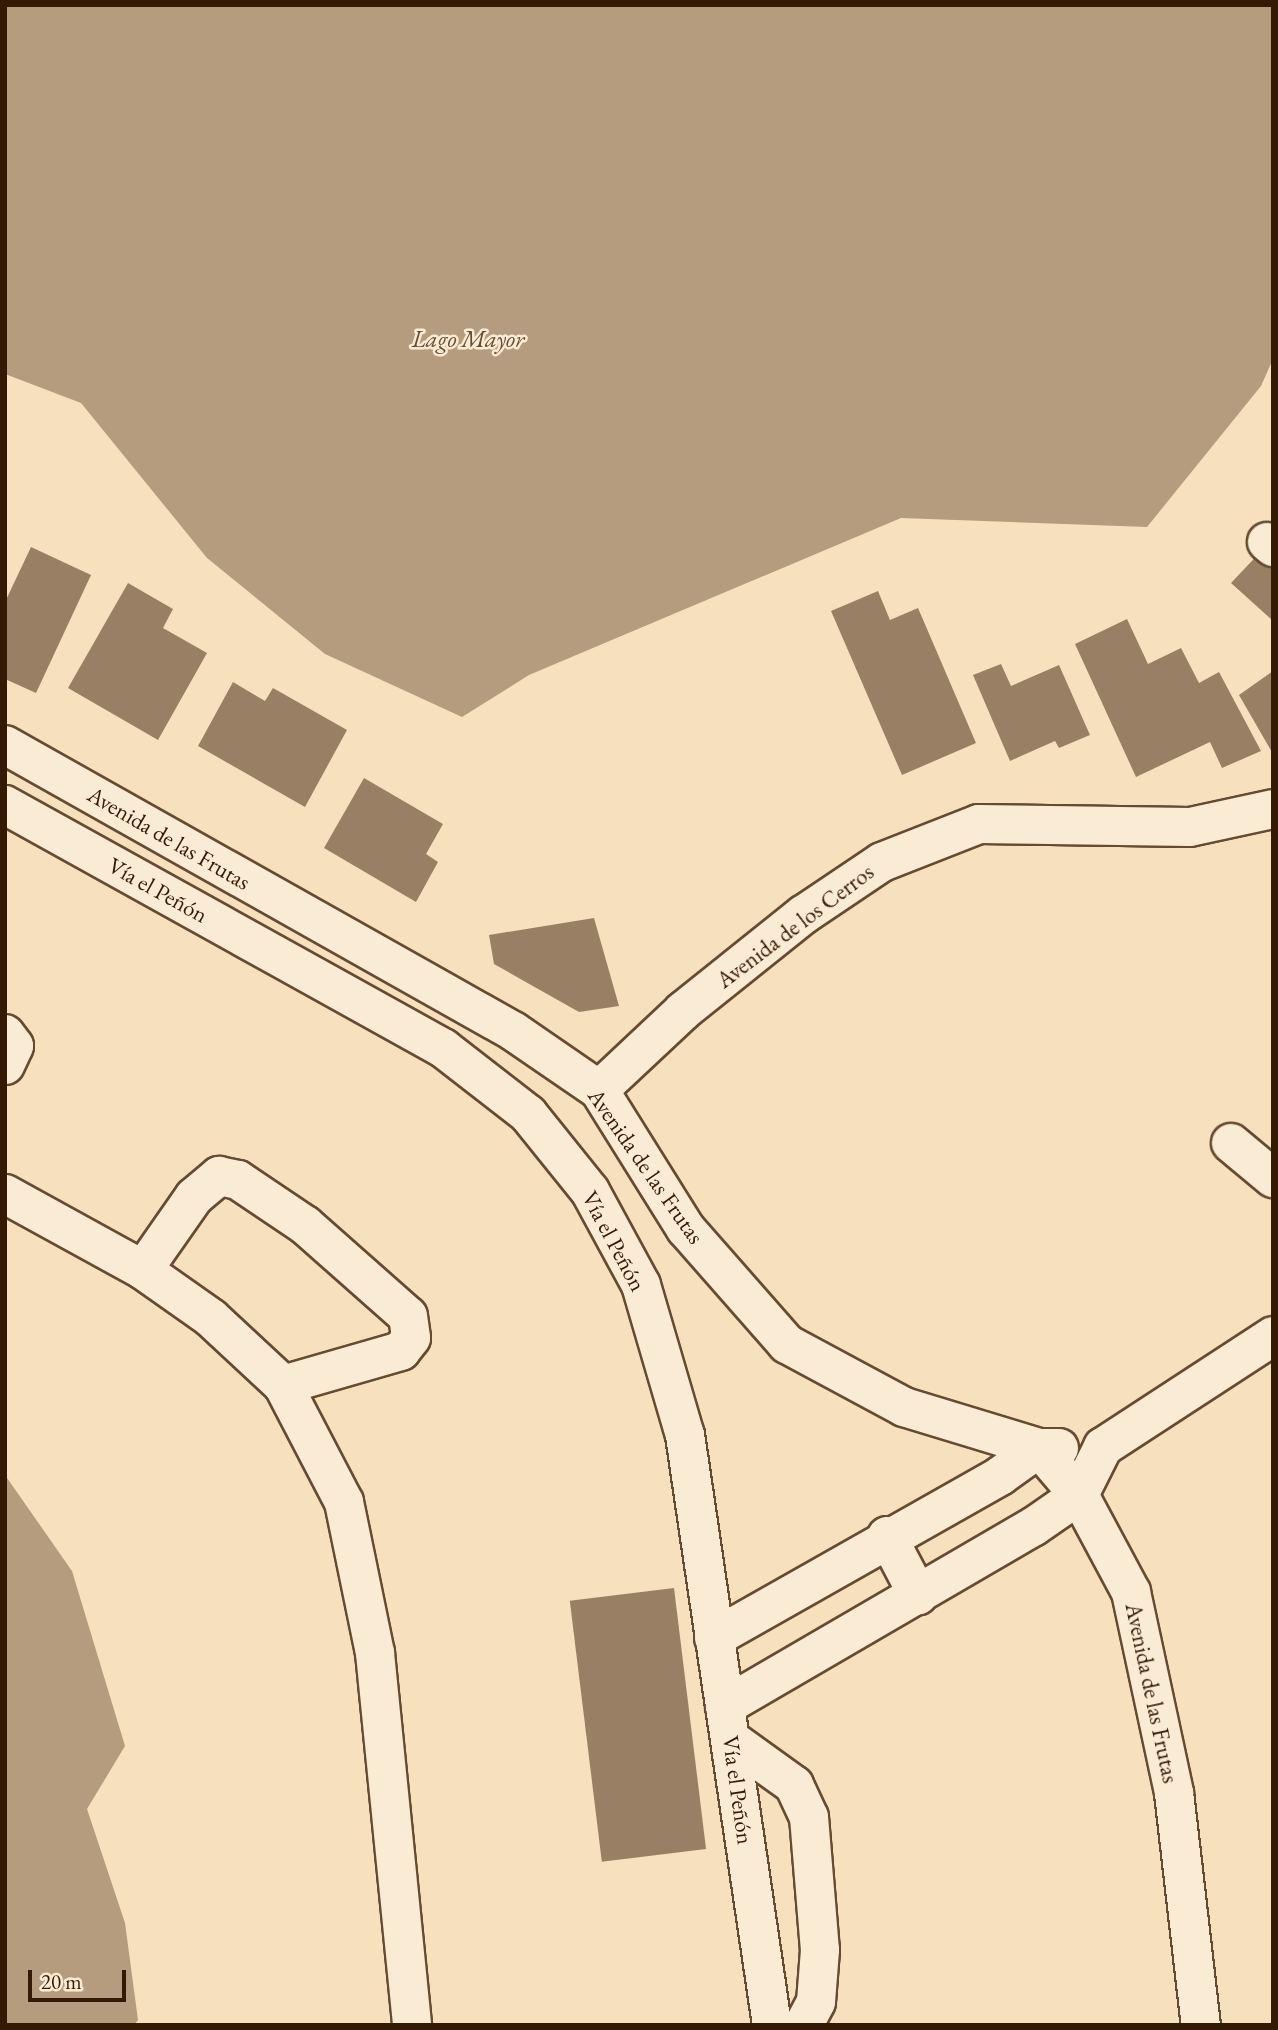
<!DOCTYPE html>
<meta charset="utf-8">
<style>
body{margin:0}
#map{position:relative;width:1278px;height:2030px;overflow:hidden;background:#f7e0bd;font-family:"EB Garamond",serif}
div>[style]{position:absolute}
[style*='--x']{left:calc(var(--x)*1px);top:calc(var(--y)*1px);width:calc(var(--w)*1px);rotate:calc(var(--a)*1deg)}
.water>*{inset:0;background:#b59c7e}
.building>*{inset:0;background:#998064;transform-origin:0 0}
.roads{filter:drop-shadow(2px 0 #654b32) drop-shadow(-2px 0 #654b32) drop-shadow(0 2px #654b32) drop-shadow(0 -2px #654b32)}
.minor>*{height:38px;margin:-19px;padding:0 19px;transform-origin:19px;border-radius:19px;background:#faebd4}
span{translate:-50% -50%;white-space:nowrap;text-align:center;line-height:1.15;-webkit-text-stroke:5px #faebd4;paint-order:stroke}
.street-label{font-size:23px;color:#341904}
.water-label{font-size:24px;color:#684d35;font-style:italic}
.frame{position:absolute;inset:0;border:7px solid #341904;pointer-events:none}
.scale{position:absolute;left:28px;top:1970px;width:98px;height:32px;box-sizing:border-box;border:4px solid #341904;border-top:0;padding-left:9px;font-size:21px;line-height:24px;white-space:nowrap;color:#341904;-webkit-text-stroke:5px #faebd4;paint-order:stroke}
</style>
<div id="map">
<div class="water">
<i style="clip-path:polygon(5px 5px,1273px 5px,1273px 359px,1261px 386px,1147px 527px,901px 518px,529px 675px,462px 717px,325px 654px,207px 558px,81px 403px,5px 374px)"></i>
<i style="clip-path:polygon(5px 1475px,72px 1571px,125px 1746px,87px 1809px,125px 1923px,138px 2020px,134px 2025px,5px 2025px)"></i>
</div>
<div class="building">
<i style="clip-path:polygon(1266px 546px,1273px 553px,1273px 621px,1231px 583px)"></i>
<i style="clip-path:polygon(31px 547px,91px 575px,36px 693px,5px 679px,5px 602px)"></i>
<i style="clip-path:polygon(128px 583px,173px 609px,163px 628px,207px 653px,158px 740px,68px 688px)"></i>
<i style="clip-path:polygon(878px 591px,890px 620px,918px 608px,976px 743px,902px 775px,831px 611px)"></i>
<i style="clip-path:polygon(1127px 619px,1148px 664px,1181px 648px,1199px 683px,1219px 672px,1261px 751px,1222px 768px,1210px 742px,1136px 777px,1075px 644px)"></i>
<i style="clip-path:polygon(1001px 664px,1011px 686px,1059px 665px,1090px 735px,1059px 748px,1055px 741px,1010px 761px,973px 675px)"></i>
<i style="clip-path:polygon(1273px 671px,1273px 754px,1239px 695px)"></i>
<i style="clip-path:polygon(233px 682px,265px 701px,273px 688px,347px 730px,305px 807px,198px 746px)"></i>
<i style="clip-path:polygon(364px 778px,443px 824px,426px 854px,438px 862px,416px 902px,324px 848px)"></i>
<i style="clip-path:polygon(594px 918px,619px 1006px,579px 1012px,494px 964px,489px 935px)"></i>
<i style="left:674px;top:1588px;width:263px;height:105px;rotate:83deg"></i>
</div>
<div class="roads">
<div class="minor">
<i style="--x:1267;--y:542;--w:8;--a:40"></i>
<i style="--x:5;--y:745;--w:583;--a:29.38"></i>
<i style="--x:513;--y:1031;--w:104;--a:34.5"></i>
<i style="--x:599;--y:1090;--w:164;--a:58"></i>
<i style="--x:686;--y:1229;--w:153;--a:48.7"></i>
<i style="--x:787;--y:1344;--w:133;--a:28.3"></i>
<i style="--x:904;--y:1407;--w:141;--a:16.9"></i>
<i style="--x:1039;--y:1448;--w:62;--a:49.6"></i>
<i style="--x:1079;--y:1495;--w:110;--a:61.8"></i>
<i style="--x:1131;--y:1592;--w:206;--a:77.9"></i>
<i style="--x:1174;--y:1793;--w:234;--a:83.4"></i>
<i style="--x:5;--y:805;--w:501;--a:29.02"></i>
<i style="--x:443;--y:1048;--w:108;--a:37.8"></i>
<i style="--x:528;--y:1114;--w:99;--a:51.2"></i>
<i style="--x:590;--y:1191;--w:107;--a:61.5"></i>
<i style="--x:641;--y:1285;--w:156;--a:73.7"></i>
<i style="--x:685;--y:1435;--w:596;--a:81.61"></i>
<i style="--x:5;--y:1034;--w:15;--a:53"></i>
<i style="--x:14;--y:1046;--w:21;--a:115"></i>
<i style="--x:599;--y:1090;--w:115;--a:-43.2"></i>
<i style="--x:683;--y:1011;--w:154;--a:-38.7"></i>
<i style="--x:803;--y:915;--w:95;--a:-33.9"></i>
<i style="--x:882;--y:862;--w:104;--a:-21.4"></i>
<i style="--x:979;--y:824;--w:211;--a:0.8"></i>
<i style="--x:1190;--y:827;--w:85;--a:-12.2"></i>
<i style="--x:1231;--y:1143;--w:55;--a:39.8"></i>
<i style="--x:5;--y:1194;--w:158;--a:28.8"></i>
<i style="--x:143;--y:1270;--w:83;--a:35.2"></i>
<i style="--x:211;--y:1318;--w:98;--a:42.9"></i>
<i style="--x:283;--y:1385;--w:132;--a:62.5"></i>
<i style="--x:344;--y:1502;--w:154;--a:78.4"></i>
<i style="--x:375;--y:1653;--w:374;--a:84.3"></i>
<i style="--x:143;--y:1270;--w:89;--a:-55.1"></i>
<i style="--x:194;--y:1197;--w:33;--a:-40"></i>
<i style="--x:219;--y:1176;--w:19;--a:12"></i>
<i style="--x:238;--y:1180;--w:81;--a:33.9"></i>
<i style="--x:305;--y:1225;--w:137;--a:41.5"></i>
<i style="--x:408;--y:1316;--w:22;--a:82"></i>
<i style="--x:411;--y:1338;--w:16;--a:128"></i>
<i style="--x:401;--y:1351;--w:123;--a:163.9"></i>
<i style="--x:887;--y:1536;--w:67;--a:62.3"></i>
<i style="--x:714;--y:1638;--w:329;--a:-29.5"></i>
<i style="--x:1000;--y:1476;--w:48;--a:-35.7"></i>
<i style="--x:1039;--y:1448;--w:20;--a:0"></i>
<i style="--x:725;--y:1706;--w:356;--a:-30.2"></i>
<i style="--x:1033;--y:1527;--w:56;--a:-34.8"></i>
<i style="--x:1079;--y:1495;--w:54;--a:-63.4"></i>
<i style="--x:1103;--y:1447;--w:203;--a:-33.1"></i>
<i style="--x:730;--y:1739;--w:79;--a:35.7"></i>
<i style="--x:794;--y:1785;--w:35;--a:65"></i>
<i style="--x:809;--y:1817;--w:133;--a:85.3"></i>
<i style="--x:820;--y:1950;--w:52;--a:94.4"></i>
<i style="--x:816;--y:2002;--w:26;--a:118"></i>
</div>
</div>
<div class="street-label">
<span style="left:169px;top:838px;rotate:30deg">Avenida de las Frutas</span>
<span style="left:158px;top:890px;rotate:29deg">Vía el Peñón</span>
<span style="left:795px;top:926px;rotate:-37deg">Avenida de los Cerros</span>
<span style="left:646px;top:1166px;rotate:55deg">Avenida de las Frutas</span>
<span style="left:614px;top:1241px;rotate:62deg">Vía el Peñón</span>
<span style="left:1152px;top:1693px;rotate:78deg">Avenida de las Frutas</span>
<span style="left:738px;top:1790px;rotate:82deg">Vía el Peñón</span>
</div>
<div class="water-label">
<span style="left:468px;top:339px">Lago Mayor</span>
</div>
<div class="frame"></div>
<div class="scale">20 m</div>
</div>
